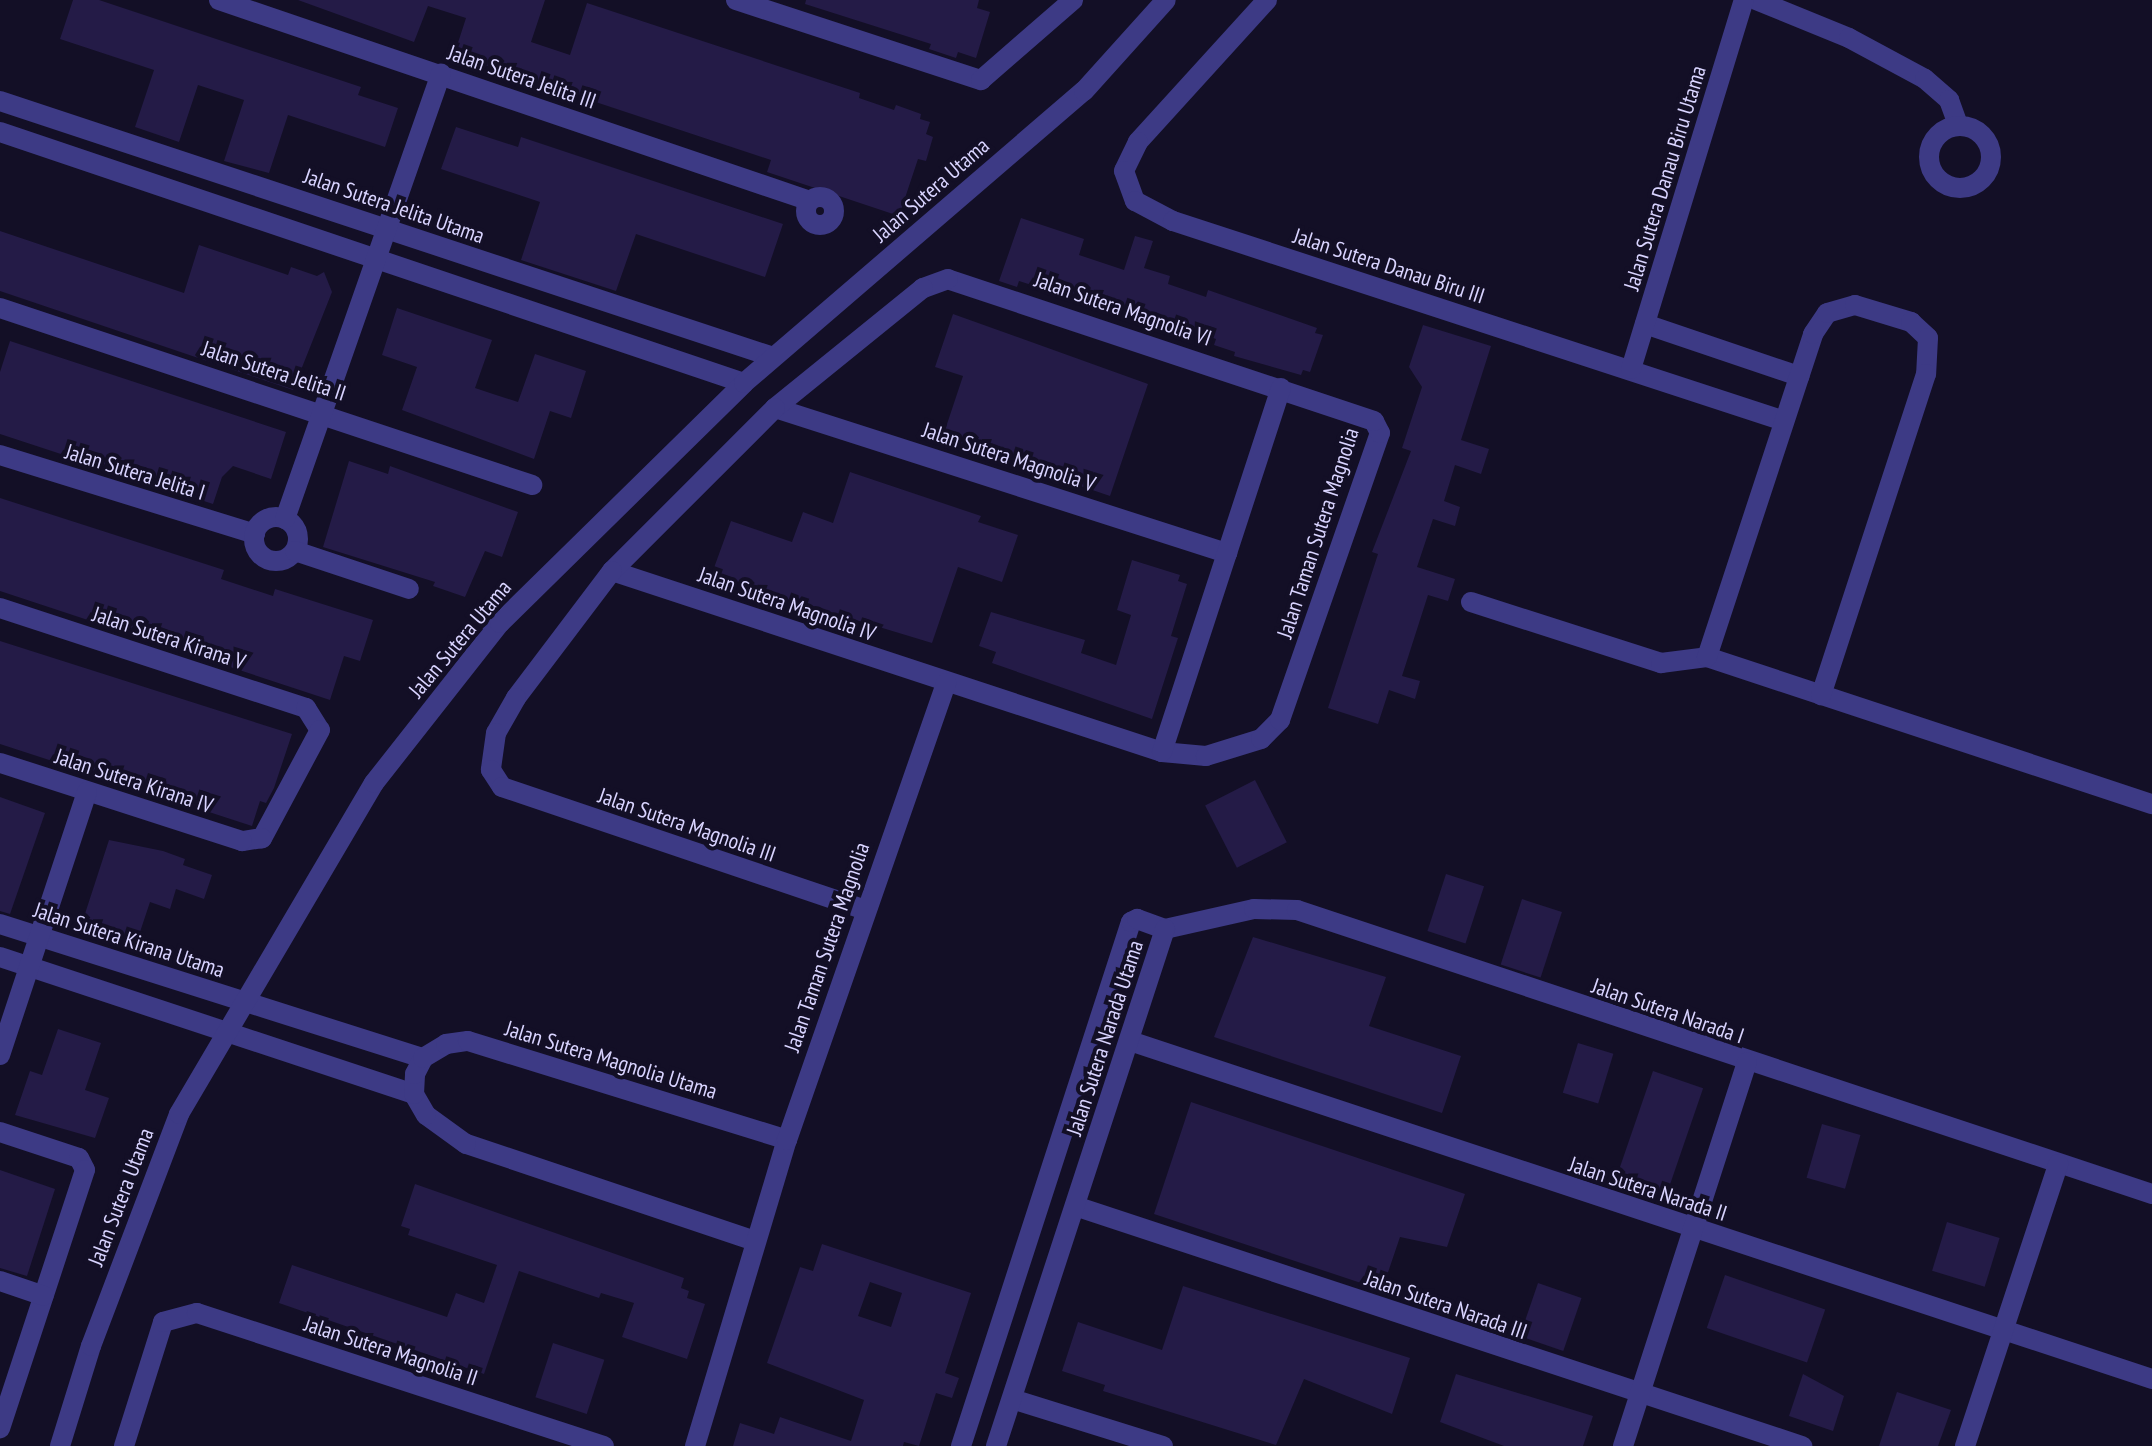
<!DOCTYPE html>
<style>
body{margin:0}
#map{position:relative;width:2152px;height:1446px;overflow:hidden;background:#130f26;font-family:"PT Sans Narrow",sans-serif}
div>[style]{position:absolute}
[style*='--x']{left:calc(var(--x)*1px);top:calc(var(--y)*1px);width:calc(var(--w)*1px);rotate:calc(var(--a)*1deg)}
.building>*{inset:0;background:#241b47;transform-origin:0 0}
.minor>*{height:20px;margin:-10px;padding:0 10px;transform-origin:10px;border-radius:10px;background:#3d3a85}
.minor>.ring{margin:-10px;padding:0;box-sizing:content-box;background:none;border:20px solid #3d3a85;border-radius:50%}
.tertiary>*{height:20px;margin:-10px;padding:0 10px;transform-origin:10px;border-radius:10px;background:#3d3a85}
span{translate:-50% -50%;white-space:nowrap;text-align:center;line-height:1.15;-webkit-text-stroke:8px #130f26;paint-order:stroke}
.street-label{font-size:22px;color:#d9d4ff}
</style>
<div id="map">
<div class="building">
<i style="clip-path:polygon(73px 0,99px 0,361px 87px,358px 95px,398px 108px,385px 147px,288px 115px,269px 173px,224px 161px,244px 100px,198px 85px,179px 142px,135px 127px,154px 70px,60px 39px)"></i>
<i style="clip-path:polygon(298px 0,545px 0,531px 42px,570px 55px,587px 3px,860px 93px,859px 98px,894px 110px,896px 105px,921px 114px,920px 119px,930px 122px,926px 134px,933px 137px,926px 161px,918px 159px,899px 216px,767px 172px,771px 160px,454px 55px,466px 18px,428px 6px,414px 42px)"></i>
<i style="clip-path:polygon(806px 0,979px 0,977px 8px,990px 12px,976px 58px,958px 52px,956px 58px,929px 49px,931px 44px,805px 4px)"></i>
<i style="clip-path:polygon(456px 127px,518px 147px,521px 137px,783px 224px,765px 277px,636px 234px,616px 291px,521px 260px,540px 202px,441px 169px)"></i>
<i style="clip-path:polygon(1021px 218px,1084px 239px,1079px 255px,1124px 270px,1135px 236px,1153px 241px,1144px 268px,1170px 276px,1168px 284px,1206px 297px,1208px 290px,1317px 328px,1315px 333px,1323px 335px,1310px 372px,1303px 370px,1301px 375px,1234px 356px,1235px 352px,1214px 345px,1216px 339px,1177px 325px,1175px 332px,1090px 297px,1088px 303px,1019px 281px,1017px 287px,999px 281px)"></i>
<i style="clip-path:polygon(0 231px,184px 293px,199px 245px,288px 275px,291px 267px,317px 276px,324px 272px,332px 292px,293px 390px,0 291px)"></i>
<i style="clip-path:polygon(397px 308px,492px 340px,475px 388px,493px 394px,518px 402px,535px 354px,586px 371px,571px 418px,550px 411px,534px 459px,402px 410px,417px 367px,382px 355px)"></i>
<i style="clip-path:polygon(953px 314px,1148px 384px,1110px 496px,942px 439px,963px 376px,935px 367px)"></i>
<i style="clip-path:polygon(1423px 325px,1491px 346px,1461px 440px,1489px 449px,1481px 474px,1455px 465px,1444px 501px,1460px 507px,1455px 526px,1433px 519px,1417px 567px,1455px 579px,1448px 601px,1428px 595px,1402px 676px,1420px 681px,1415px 699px,1389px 690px,1378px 724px,1328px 708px,1378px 554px,1372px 552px,1411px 451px,1402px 448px,1422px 387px,1409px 367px)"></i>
<i style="clip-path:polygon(10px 341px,286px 432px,271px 479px,233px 466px,222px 477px,213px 504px,0 434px,0 372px)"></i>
<i style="clip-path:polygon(349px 461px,388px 474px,390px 466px,518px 512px,502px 557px,485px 551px,465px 597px,433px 586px,435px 582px,323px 547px)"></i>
<i style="clip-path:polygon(850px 472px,981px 516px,978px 522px,1018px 535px,1002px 582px,958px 567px,932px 643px,711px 576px,731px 521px,792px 542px,803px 512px,833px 523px)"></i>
<i style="clip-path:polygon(0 498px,224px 570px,221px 579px,273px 596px,275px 589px,373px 620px,360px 661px,344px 656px,330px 700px,0 591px)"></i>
<i style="clip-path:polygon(1132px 560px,1180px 575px,1178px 581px,1187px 584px,1171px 636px,1178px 638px,1152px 719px,992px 663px,996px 652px,979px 646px,991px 612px,1085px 640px,1081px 653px,1116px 665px,1131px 615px,1117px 610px)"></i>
<i style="clip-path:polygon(0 641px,292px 734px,274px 788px,266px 803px,260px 801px,252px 826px,0 744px)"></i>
<i style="left:1255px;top:780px;width:70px;height:56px;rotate:63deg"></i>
<i style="clip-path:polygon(0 797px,45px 813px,10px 914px,0 911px)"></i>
<i style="clip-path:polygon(109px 840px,163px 851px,185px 859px,183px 865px,212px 875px,204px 899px,176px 889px,170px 909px,150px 902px,136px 944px,81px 926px)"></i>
<i style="left:1446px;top:874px;width:40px;height:60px;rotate:18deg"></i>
<i style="left:1522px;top:899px;width:42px;height:69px;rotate:18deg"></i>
<i style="clip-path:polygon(1253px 937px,1386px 977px,1369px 1026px,1461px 1056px,1442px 1113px,1214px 1037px)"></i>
<i style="clip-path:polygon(58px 1029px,101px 1043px,85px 1090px,109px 1098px,95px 1138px,15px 1115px,30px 1071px,42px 1075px)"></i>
<i style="left:1578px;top:1043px;width:37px;height:52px;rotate:17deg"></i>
<i style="left:1653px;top:1071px;width:53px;height:117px;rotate:19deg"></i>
<i style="clip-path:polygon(1191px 1102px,1465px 1194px,1447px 1247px,1400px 1237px,1382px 1290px,1154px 1214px)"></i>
<i style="left:1822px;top:1124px;width:40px;height:56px;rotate:16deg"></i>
<i style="clip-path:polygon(0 1170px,55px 1189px,27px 1276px,0 1268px)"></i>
<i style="clip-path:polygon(415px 1184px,684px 1278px,681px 1288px,689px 1291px,687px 1298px,705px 1304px,687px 1359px,622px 1337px,634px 1303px,601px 1293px,599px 1298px,519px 1271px,484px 1374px,279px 1303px,292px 1265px,447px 1317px,456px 1293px,484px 1303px,497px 1265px,408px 1235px,410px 1229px,401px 1226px)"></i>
<i style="left:1947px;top:1222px;width:55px;height:51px;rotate:17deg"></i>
<i style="clip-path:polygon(evenodd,822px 1244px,971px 1293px,945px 1373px,959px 1378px,952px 1398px,936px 1393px,919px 1446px,904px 1442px,903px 1446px,733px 1446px,740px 1423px,774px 1434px,780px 1417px,851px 1441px,864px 1400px,767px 1363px,800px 1267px,813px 1271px,822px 1244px,870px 1282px,902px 1293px,891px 1327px,858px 1316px,870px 1282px)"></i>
<i style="left:1725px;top:1275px;width:106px;height:56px;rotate:19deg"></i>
<i style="left:1538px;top:1283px;width:46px;height:56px;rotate:19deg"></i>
<i style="clip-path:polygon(1183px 1286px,1410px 1358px,1392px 1414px,1304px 1379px,1276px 1445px,1103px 1391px,1105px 1385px,1062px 1371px,1078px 1322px,1162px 1350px)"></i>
<i style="left:553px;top:1343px;width:54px;height:57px;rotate:18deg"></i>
<i style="clip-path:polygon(1456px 1374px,1593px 1416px,1583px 1446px,1504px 1446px,1440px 1422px)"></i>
<i style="clip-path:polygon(1803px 1374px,1844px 1396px,1833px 1431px,1789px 1416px)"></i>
<i style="clip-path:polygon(1897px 1392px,1951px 1410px,1938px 1446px,1879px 1446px)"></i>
</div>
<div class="minor">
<i style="--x:219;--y:0;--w:624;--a:18.78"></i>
<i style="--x:736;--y:0;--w:258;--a:18.1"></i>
<i style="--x:981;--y:80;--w:122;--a:-41"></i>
<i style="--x:1267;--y:0;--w:192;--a:132.3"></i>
<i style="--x:1138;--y:142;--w:32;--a:116"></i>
<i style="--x:1124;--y:171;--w:32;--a:70"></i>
<i style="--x:1135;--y:201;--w:43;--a:27.8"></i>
<i style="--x:1173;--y:221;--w:643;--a:18.12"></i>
<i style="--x:1756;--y:0;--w:100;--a:22.2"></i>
<i style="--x:1849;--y:38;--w:86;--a:28.3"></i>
<i style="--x:1925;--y:79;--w:32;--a:41"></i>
<i style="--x:1949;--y:100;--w:27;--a:70"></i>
<i style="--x:0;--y:101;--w:814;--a:18.32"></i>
<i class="ring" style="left:1929px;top:126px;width:42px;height:42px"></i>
<i style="--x:0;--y:132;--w:785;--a:18.64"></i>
<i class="ring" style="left:806px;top:197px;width:8px;height:8px"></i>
<i style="--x:0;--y:308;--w:561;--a:18.4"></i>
<i style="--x:1645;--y:324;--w:163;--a:18.7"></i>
<i style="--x:1631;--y:369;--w:386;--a:-73"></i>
<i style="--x:775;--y:408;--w:475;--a:17.8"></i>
<i style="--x:0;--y:455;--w:267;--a:17.2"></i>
<i class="ring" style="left:254px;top:517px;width:24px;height:24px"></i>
<i style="--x:285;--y:519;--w:472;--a:-70.7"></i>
<i style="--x:295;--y:551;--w:120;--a:18.4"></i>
<i style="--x:612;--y:571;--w:579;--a:18.22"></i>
<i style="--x:1162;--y:752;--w:44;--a:5.2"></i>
<i style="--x:1206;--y:756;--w:58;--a:-17.2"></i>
<i style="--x:1261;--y:739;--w:27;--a:-45"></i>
<i style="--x:1280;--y:720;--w:304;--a:-70.8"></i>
<i style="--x:1380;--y:433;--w:13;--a:-117"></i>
<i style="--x:1374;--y:421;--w:449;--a:-161.6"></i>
<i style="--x:948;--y:279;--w:27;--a:160"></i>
<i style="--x:923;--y:288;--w:191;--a:141"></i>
<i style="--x:775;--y:408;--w:231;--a:135"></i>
<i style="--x:612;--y:571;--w:159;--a:127.1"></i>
<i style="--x:516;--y:698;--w:40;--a:119.7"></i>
<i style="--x:496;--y:733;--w:37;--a:98"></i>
<i style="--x:491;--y:770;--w:20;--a:57"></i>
<i style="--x:502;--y:787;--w:383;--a:18.7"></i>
<i style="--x:1471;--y:602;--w:200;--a:17.8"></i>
<i style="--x:1661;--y:663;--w:46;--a:-7.4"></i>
<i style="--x:1707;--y:657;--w:469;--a:18.3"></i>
<i style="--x:0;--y:608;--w:322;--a:18.1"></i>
<i style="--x:306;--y:708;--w:26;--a:58"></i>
<i style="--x:320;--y:730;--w:123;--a:118.2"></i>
<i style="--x:262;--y:838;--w:20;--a:171"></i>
<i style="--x:242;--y:841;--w:254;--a:-162.1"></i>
<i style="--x:1707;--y:657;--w:340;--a:-71.8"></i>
<i style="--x:1813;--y:334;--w:25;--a:-56"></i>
<i style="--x:1827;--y:313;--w:29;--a:-16"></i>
<i style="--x:1855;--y:305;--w:59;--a:16.9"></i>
<i style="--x:1911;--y:322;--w:23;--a:43"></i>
<i style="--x:1928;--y:338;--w:36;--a:93"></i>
<i style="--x:1926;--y:374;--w:338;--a:108.1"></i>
<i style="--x:1162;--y:752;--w:383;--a:-71.9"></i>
<i style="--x:0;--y:924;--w:444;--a:17.6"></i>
<i style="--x:1165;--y:929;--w:91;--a:-12.7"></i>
<i style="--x:1254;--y:909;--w:43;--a:1.3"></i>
<i style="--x:1297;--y:910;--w:901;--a:18.37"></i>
<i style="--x:0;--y:957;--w:436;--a:18.3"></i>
<i style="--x:1130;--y:1041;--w:1076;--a:18.3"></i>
<i style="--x:0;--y:1055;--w:277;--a:-71.7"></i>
<i style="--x:0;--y:1132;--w:83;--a:18.2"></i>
<i style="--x:79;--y:1158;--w:13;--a:63"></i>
<i style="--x:85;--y:1170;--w:272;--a:108.2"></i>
<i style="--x:1075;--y:1206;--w:766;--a:18.27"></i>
<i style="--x:755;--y:1241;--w:305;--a:-161.4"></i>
<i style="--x:466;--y:1144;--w:49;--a:-144.1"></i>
<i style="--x:426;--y:1115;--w:24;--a:-120"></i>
<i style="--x:414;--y:1094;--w:20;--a:-87"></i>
<i style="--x:415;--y:1074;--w:18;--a:-63"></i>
<i style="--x:423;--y:1058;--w:27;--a:-31"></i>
<i style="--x:446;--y:1044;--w:22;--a:-8"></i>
<i style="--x:468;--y:1041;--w:334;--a:17.2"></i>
<i style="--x:0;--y:1281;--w:46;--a:18.8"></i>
<i style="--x:1012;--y:1399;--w:158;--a:17.3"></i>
<i style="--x:124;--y:1446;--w:130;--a:-72.5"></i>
<i style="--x:163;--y:1322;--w:35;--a:-15"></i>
<i style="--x:197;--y:1313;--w:428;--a:18.1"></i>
<i style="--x:695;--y:1446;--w:320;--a:-73.3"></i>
<i style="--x:787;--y:1140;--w:484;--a:-70.8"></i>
<i style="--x:961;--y:1446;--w:551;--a:-72.03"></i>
<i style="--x:1131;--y:922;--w:7;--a:-27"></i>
<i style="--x:1137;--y:919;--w:30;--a:20"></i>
<i style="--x:1165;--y:929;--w:544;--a:108.1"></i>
<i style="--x:1623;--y:1446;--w:403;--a:-72.1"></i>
<i style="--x:1965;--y:1446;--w:297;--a:-71.7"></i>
</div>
<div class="tertiary">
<i style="--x:60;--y:1446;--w:105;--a:-72.8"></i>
<i style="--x:91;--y:1346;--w:248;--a:-69.2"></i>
<i style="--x:179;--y:1114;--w:384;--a:-59.5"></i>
<i style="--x:374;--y:783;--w:204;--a:-51.8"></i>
<i style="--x:500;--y:623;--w:342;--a:-44.5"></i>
<i style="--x:744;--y:383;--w:448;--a:-40.7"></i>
<i style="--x:1084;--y:91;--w:122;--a:-48"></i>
</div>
<div class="street-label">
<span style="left:522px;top:77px;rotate:19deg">Jalan Sutera Jelita III</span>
<span style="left:1665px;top:178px;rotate:-73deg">Jalan Sutera Danau Biru Utama</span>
<span style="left:931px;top:190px;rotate:-41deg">Jalan Sutera Utama</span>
<span style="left:394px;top:206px;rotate:19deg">Jalan Sutera Jelita Utama</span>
<span style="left:1389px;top:266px;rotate:18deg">Jalan Sutera Danau Biru III</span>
<span style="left:1123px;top:309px;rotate:19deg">Jalan Sutera Magnolia VI</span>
<span style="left:274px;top:371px;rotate:18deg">Jalan Sutera Jelita II</span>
<span style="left:1009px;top:457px;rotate:18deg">Jalan Sutera Magnolia V</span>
<span style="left:135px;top:472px;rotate:17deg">Jalan Sutera Jelita I</span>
<span style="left:1318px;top:533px;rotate:-72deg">Jalan Taman Sutera Magnolia</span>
<span style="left:787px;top:604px;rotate:19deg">Jalan Sutera Magnolia IV</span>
<span style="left:169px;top:638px;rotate:18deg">Jalan Sutera Kirana V</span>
<span style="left:460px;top:639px;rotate:-50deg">Jalan Sutera Utama</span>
<span style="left:134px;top:781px;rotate:18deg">Jalan Sutera Kirana IV</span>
<span style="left:687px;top:825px;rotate:19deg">Jalan Sutera Magnolia III</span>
<span style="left:129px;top:940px;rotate:18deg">Jalan Sutera Kirana Utama</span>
<span style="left:827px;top:947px;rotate:-71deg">Jalan Taman Sutera Magnolia</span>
<span style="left:1668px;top:1011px;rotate:19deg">Jalan Sutera Narada I</span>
<span style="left:1105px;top:1038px;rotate:-72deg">Jalan Sutera Narada Utama</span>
<span style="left:611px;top:1060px;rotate:17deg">Jalan Sutera Magnolia Utama</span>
<span style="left:1648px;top:1189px;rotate:18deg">Jalan Sutera Narada II</span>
<span style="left:121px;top:1197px;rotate:-69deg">Jalan Sutera Utama</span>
<span style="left:1446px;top:1305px;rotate:19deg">Jalan Sutera Narada III</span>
<span style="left:391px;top:1351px;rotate:18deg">Jalan Sutera Magnolia II</span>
</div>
</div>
